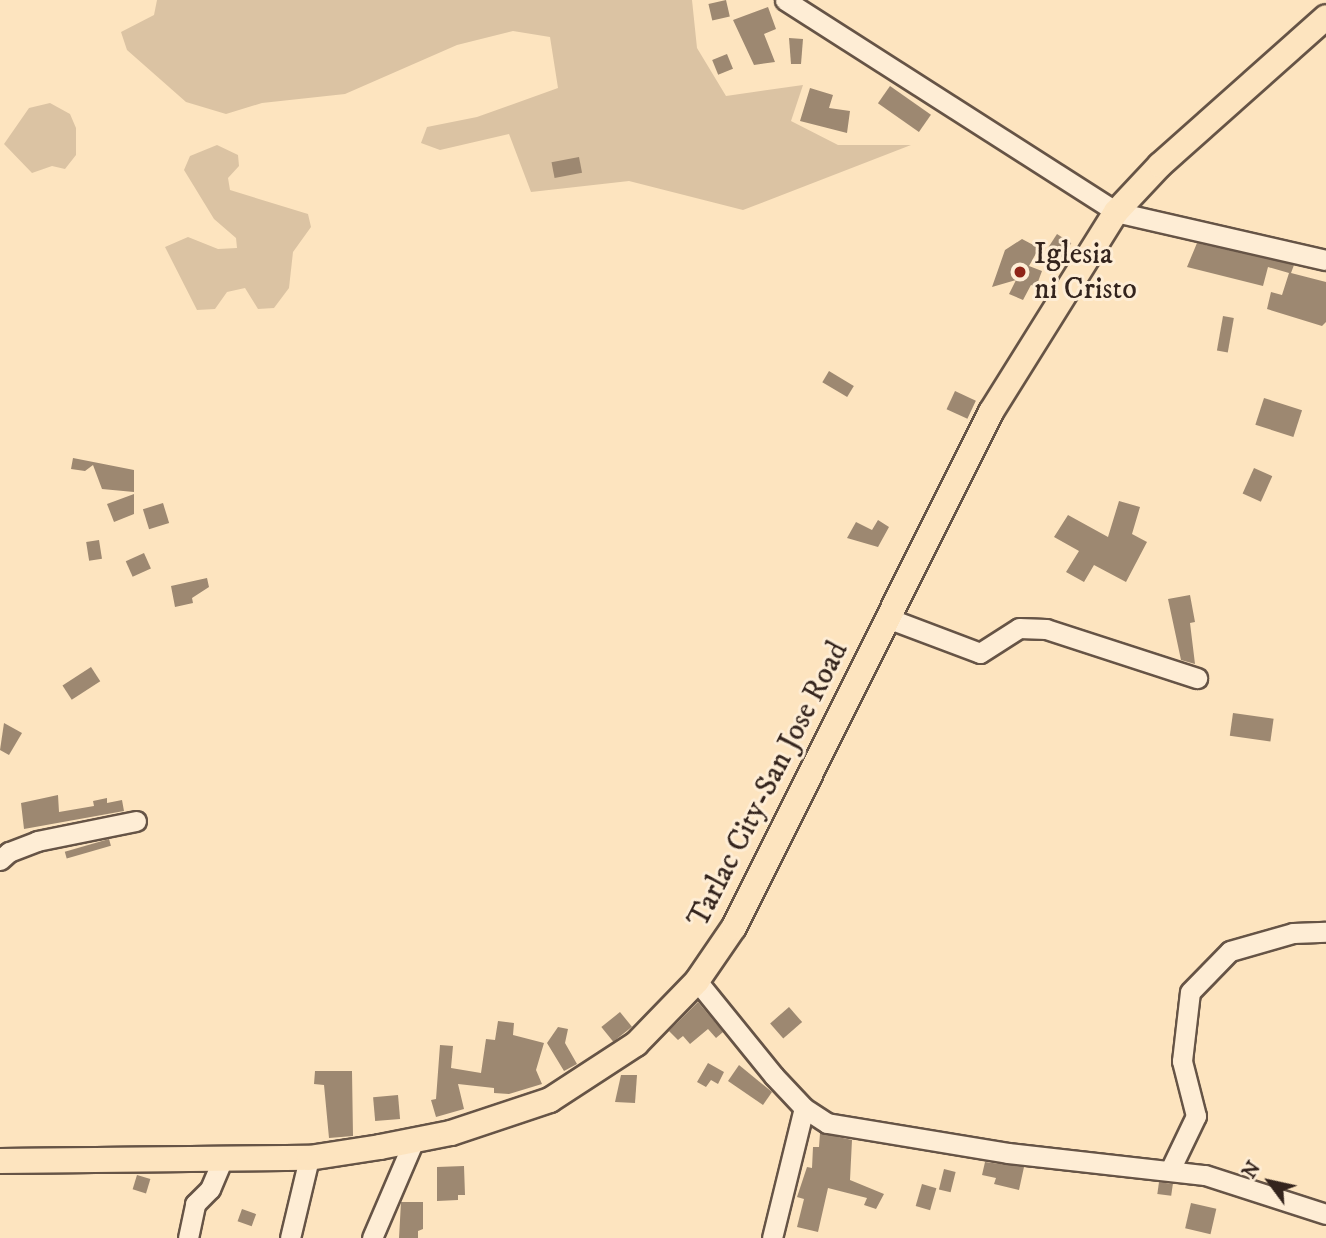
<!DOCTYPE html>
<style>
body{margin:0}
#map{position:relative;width:1326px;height:1238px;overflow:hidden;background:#fde4bf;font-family:"IM FELL DW Pica",serif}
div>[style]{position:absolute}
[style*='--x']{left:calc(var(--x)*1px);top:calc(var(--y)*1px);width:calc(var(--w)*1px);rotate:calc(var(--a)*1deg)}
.green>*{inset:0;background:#dbc3a3}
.building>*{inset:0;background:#9d8871;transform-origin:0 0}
.roads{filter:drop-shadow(2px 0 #665446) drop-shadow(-2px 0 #665446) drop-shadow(0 2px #665446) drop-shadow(0 -2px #665446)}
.minor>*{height:19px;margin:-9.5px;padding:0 9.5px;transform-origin:9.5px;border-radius:9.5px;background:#feedd5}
.major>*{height:24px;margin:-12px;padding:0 12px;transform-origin:12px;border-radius:12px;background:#fde4bf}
.dots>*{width:19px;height:19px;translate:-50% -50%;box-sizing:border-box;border:4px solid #feedd5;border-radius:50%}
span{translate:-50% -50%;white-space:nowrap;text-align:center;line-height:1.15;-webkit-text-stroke:6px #feedd5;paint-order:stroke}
.poi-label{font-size:30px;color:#34241d}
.left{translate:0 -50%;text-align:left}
.street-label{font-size:30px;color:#34241d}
.north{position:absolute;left:1235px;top:1147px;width:70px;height:70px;-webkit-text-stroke:5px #feedd5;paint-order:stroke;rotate:303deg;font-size:19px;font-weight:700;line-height:28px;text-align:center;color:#34241d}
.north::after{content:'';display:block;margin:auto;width:24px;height:32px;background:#34241d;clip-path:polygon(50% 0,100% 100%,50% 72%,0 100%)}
</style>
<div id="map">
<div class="green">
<i style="clip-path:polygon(157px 0,692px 0,697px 48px,726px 96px,803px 85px,791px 121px,838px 145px,911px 145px,743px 210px,629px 181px,531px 192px,509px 134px,440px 150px,421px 143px,427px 127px,477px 117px,558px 88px,550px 37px,513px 31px,457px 45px,345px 94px,262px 103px,226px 114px,186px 102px,127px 50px,121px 32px,154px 15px)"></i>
<i style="clip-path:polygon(50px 103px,70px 114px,76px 128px,76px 155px,65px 169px,52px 166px,32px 173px,4px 144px,29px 108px)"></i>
<i style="clip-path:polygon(217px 145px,238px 155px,239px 166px,228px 178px,230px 190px,308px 214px,311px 227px,293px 252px,289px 288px,274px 308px,258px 309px,245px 288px,227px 292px,215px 309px,197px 310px,165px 247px,188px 237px,218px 249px,237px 248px,236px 238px,214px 219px,184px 170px,190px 156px)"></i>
</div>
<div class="building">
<i style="left:726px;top:0;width:17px;height:18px;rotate:77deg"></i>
<i style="clip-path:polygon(768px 7px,776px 29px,764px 34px,775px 62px,754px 65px,733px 20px)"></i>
<i style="clip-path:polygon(789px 38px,803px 39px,801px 64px,791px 64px)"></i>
<i style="left:727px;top:54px;width:16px;height:16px;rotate:68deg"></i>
<i style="left:890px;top:86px;width:50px;height:21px;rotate:35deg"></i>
<i style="clip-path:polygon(810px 88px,833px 95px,829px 108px,850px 111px,847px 133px,800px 121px)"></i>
<i style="left:579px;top:157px;width:16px;height:28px;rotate:79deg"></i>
<i style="left:1057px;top:234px;width:17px;height:17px;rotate:33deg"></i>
<i style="clip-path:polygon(1022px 239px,1039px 248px,1029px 266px,1042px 271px,1036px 287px,1031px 285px,1023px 300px,1009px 294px,1016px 280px,992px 287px,1005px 250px)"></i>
<i style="clip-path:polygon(1197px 243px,1294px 265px,1291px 273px,1326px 282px,1326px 322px,1322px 326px,1267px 309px,1271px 292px,1282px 295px,1289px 273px,1268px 267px,1263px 286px,1187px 267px)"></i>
<i style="left:1223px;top:316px;width:11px;height:35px;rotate:10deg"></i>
<i style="left:829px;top:371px;width:29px;height:13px;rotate:31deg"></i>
<i style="left:955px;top:391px;width:23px;height:20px;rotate:25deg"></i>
<i style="left:1264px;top:398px;width:40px;height:28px;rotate:18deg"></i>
<i style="clip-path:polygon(73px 458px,134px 470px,134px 492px,102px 489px,93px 465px,85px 471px,71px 469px)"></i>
<i style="left:1254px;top:468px;width:20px;height:28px;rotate:24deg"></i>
<i style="clip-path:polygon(134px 494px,134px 514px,114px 522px,107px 504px)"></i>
<i style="clip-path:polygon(1119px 501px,1140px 507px,1132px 534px,1147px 542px,1126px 582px,1094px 565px,1084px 582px,1066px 572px,1079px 551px,1054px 537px,1068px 515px,1108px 537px)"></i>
<i style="left:163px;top:503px;width:21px;height:21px;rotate:73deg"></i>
<i style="clip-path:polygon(878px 520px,889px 527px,878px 547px,847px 538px,856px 522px,872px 530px)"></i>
<i style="left:99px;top:540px;width:19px;height:13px;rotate:81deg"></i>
<i style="left:144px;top:553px;width:17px;height:20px;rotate:66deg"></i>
<i style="clip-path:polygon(207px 578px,209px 587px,192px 598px,193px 603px,175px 607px,171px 586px)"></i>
<i style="clip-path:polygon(1190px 595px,1195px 622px,1190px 623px,1195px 664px,1181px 660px,1168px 599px)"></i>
<i style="left:91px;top:667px;width:17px;height:34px;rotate:57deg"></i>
<i style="left:1233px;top:713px;width:41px;height:23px;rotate:8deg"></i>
<i style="clip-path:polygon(4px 723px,22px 733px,9px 755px,0 750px)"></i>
<i style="clip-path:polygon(58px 795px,59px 812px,94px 806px,93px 801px,107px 798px,107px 803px,122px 800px,124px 811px,24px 829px,21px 803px)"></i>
<i style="left:109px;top:839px;width:7px;height:46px;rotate:74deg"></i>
<i style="clip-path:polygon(698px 1002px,723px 1032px,716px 1038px,708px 1029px,690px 1044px,683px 1036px,678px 1040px,669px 1031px)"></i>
<i style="left:789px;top:1007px;width:20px;height:25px;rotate:49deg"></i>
<i style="left:620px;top:1012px;width:19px;height:24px;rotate:51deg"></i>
<i style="clip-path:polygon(498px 1021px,514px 1023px,513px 1035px,544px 1043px,536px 1070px,542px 1084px,509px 1094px,494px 1093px,494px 1088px,458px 1084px,464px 1109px,436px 1117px,431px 1100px,436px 1099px,440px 1045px,453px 1046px,451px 1068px,481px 1073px,486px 1039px,495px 1040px)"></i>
<i style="clip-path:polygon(558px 1027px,568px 1029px,565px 1043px,577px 1064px,564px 1071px,547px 1043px)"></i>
<i style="clip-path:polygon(708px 1063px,724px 1072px,718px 1084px,711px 1080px,706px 1087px,697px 1082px)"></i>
<i style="clip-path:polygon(739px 1065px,772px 1092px,763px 1105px,728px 1081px)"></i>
<i style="clip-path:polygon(315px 1071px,352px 1071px,353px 1136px,329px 1138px,324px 1085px,314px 1084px)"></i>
<i style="clip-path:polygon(621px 1075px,637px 1075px,635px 1103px,615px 1102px)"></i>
<i style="left:398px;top:1095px;width:24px;height:25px;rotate:85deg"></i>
<i style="clip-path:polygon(820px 1133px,852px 1140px,850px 1180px,884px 1194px,876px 1209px,864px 1205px,867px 1198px,828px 1188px,818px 1232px,797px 1227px,804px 1199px,797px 1197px,807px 1167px,812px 1168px,813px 1147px,819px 1147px)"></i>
<i style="clip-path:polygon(985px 1162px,1024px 1167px,1019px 1190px,994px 1184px,996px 1178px,982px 1175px)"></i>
<i style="clip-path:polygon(464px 1166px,465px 1195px,458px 1195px,458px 1200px,437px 1201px,437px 1167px)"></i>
<i style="left:944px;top:1169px;width:12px;height:21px;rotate:14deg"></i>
<i style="left:137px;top:1175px;width:14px;height:15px;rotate:17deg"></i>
<i style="left:1159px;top:1182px;width:14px;height:12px;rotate:8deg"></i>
<i style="left:922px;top:1184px;width:15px;height:23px;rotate:16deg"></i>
<i style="clip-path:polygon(401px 1202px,423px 1202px,423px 1229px,418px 1231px,418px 1238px,399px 1238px)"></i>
<i style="left:1191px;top:1203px;width:26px;height:26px;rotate:13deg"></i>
<i style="left:242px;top:1209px;width:15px;height:13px;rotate:20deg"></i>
</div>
<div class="roads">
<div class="minor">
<i style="--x:785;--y:0;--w:393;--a:32.6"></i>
<i style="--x:1116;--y:212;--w:215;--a:12.9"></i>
<i style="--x:890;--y:619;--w:96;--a:20.7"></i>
<i style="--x:980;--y:653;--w:46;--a:-32.7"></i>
<i style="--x:1019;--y:628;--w:27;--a:2"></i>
<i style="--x:1046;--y:629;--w:159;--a:18"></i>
<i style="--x:0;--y:860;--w:12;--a:-42"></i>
<i style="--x:9;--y:852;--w:30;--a:-21"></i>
<i style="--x:37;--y:841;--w:101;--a:-11.4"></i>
<i style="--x:697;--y:981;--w:122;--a:51"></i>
<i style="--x:774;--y:1076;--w:44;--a:46.8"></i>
<i style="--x:804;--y:1108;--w:27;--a:33"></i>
<i style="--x:827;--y:1123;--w:183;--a:9.4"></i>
<i style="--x:1008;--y:1153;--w:198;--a:6.4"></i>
<i style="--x:1205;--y:1175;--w:127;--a:17.9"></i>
<i style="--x:1170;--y:1170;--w:60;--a:-64.3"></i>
<i style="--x:1196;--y:1116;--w:57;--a:-104.3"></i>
<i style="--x:1182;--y:1061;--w:69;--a:-83.4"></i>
<i style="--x:1190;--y:992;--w:57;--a:-45.7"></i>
<i style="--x:1230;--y:951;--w:66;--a:-15.9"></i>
<i style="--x:1293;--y:933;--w:33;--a:-2"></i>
<i style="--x:188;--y:1238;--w:35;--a:-78"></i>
<i style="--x:195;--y:1204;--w:21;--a:-45"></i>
<i style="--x:210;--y:1189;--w:33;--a:-67"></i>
<i style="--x:290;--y:1238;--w:82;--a:-76.6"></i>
<i style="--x:372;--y:1238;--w:107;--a:-66.8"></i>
<i style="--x:772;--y:1238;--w:134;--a:-76.2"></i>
</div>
<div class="major">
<i style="--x:0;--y:1161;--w:309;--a:-0.6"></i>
<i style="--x:309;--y:1158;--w:72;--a:-8.8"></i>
<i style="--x:380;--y:1147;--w:72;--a:-11.2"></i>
<i style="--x:451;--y:1133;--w:104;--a:-18.4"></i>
<i style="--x:550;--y:1100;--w:103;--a:-33.1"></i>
<i style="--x:636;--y:1044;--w:88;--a:-45.9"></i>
<i style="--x:697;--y:981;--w:65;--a:-55.6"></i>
<i style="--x:734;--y:927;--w:576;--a:-63.48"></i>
<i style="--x:991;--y:412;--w:236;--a:-58"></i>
<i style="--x:1116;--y:212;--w:64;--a:-46.9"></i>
<i style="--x:1160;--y:165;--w:222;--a:-41.7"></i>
</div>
</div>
<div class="dots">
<i style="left:1020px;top:272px;background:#8f2418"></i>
</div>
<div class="poi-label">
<span class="left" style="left:1034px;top:272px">Iglesia<br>ni Cristo</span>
</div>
<div class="street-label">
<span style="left:769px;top:785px;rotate:-63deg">Tarlac City-San Jose Road</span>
</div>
<div class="north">N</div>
</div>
